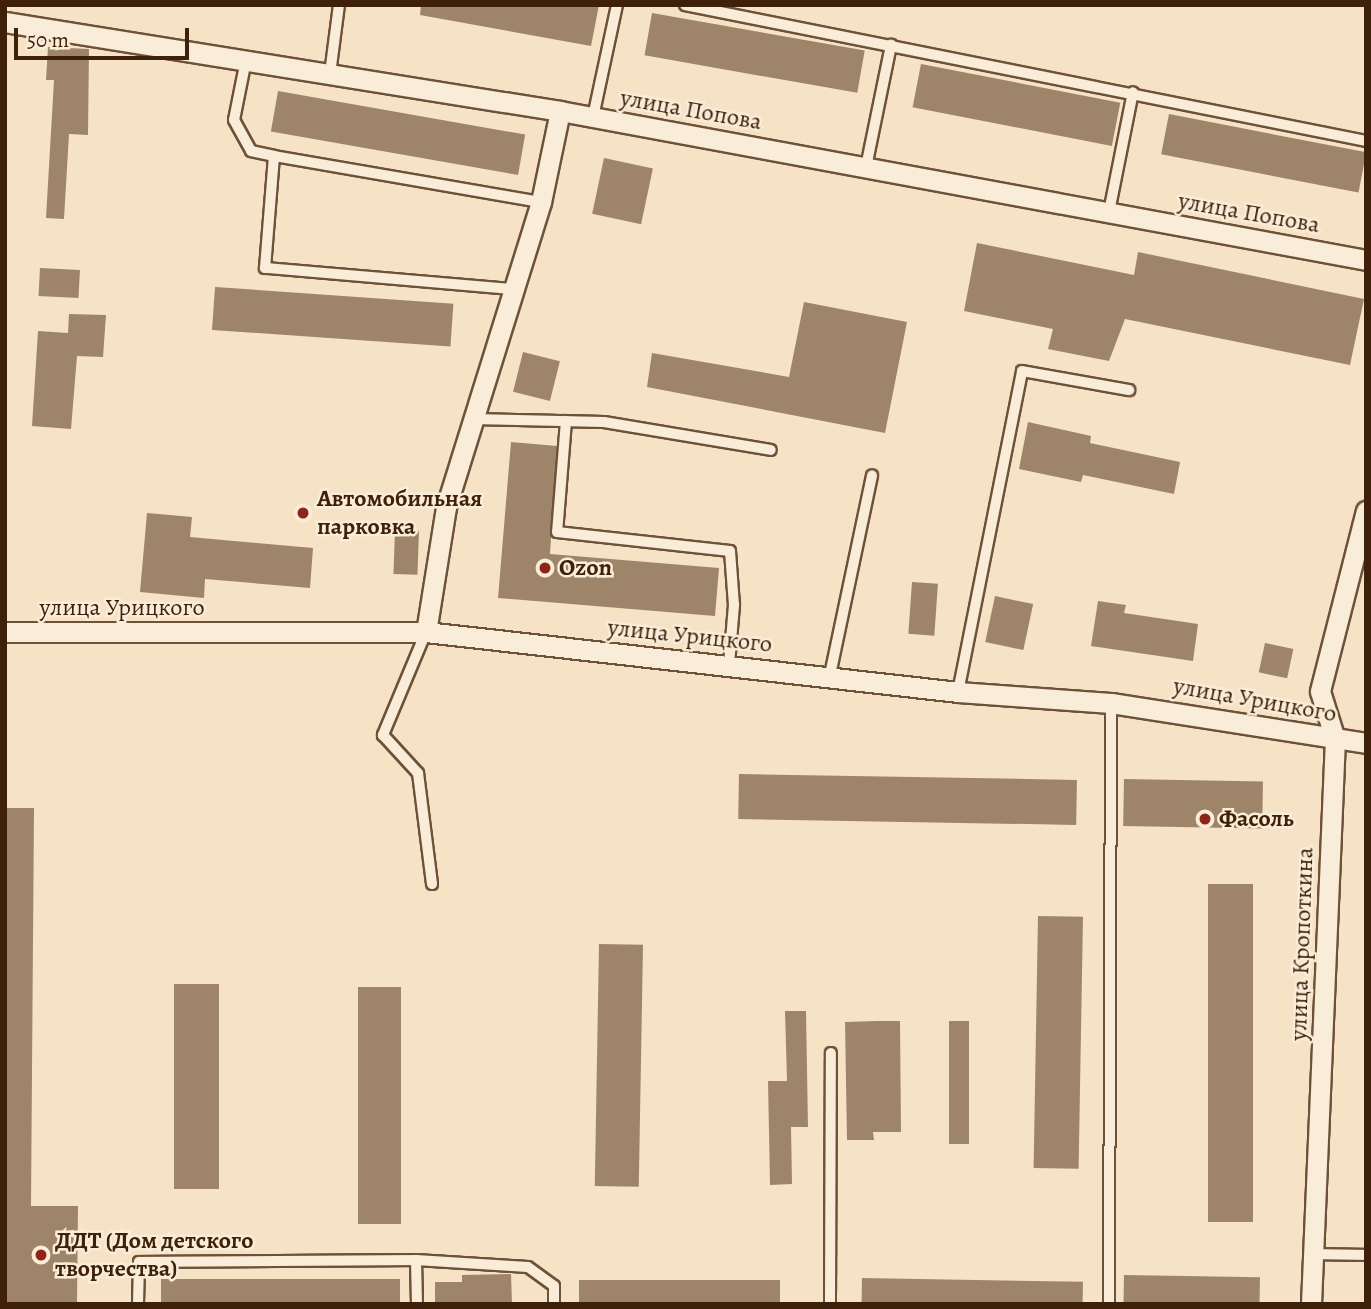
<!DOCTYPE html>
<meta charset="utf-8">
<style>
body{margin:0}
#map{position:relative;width:1371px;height:1309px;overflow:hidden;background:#f6e2c4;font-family:Alegreya,serif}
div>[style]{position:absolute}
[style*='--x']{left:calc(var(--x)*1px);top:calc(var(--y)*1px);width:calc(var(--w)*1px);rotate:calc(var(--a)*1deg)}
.building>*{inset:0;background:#9e856a;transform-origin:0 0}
.roads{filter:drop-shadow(2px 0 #6d5138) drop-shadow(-2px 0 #6d5138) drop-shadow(0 2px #6d5138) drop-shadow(0 -2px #6d5138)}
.service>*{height:10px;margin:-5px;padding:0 5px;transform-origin:5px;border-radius:5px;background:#f9ecd9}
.minor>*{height:19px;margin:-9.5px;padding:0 9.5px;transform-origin:9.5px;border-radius:9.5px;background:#f9ecd9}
.dots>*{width:19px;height:19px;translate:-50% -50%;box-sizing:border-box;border:4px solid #f9ecd9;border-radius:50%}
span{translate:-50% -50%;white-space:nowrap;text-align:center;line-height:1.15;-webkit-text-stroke:5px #f9ecd9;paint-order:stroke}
.street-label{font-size:24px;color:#3f2109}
.poi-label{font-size:24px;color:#3f2109;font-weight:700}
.left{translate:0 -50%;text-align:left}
.frame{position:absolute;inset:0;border:7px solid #3f2109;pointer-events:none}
.scale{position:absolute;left:14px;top:28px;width:175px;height:32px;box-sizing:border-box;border:4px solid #3f2109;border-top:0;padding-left:9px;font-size:21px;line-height:24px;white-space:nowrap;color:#3f2109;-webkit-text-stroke:5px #f9ecd9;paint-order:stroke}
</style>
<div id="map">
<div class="building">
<i style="clip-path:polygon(421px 5px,599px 5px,591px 46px,420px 15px)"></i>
<i style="left:652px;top:13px;width:216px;height:43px;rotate:10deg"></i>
<i style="clip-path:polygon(48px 47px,89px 49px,88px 135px,69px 134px,64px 219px,46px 218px,54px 80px,46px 80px)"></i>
<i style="left:921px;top:64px;width:203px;height:44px;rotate:11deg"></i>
<i style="left:278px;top:91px;width:251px;height:41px;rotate:10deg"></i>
<i style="left:1169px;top:114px;width:201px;height:41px;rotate:11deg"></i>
<i style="left:604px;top:158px;width:50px;height:57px;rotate:12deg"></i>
<i style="clip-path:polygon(977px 243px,1134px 275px,1138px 252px,1364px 299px,1350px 365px,1125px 319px,1109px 361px,1048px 349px,1053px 329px,964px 311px)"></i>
<i style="left:40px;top:268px;width:40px;height:28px;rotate:3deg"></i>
<i style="left:215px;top:287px;width:239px;height:43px;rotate:4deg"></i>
<i style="clip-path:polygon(804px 302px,907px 322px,885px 433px,647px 387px,652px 353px,789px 377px)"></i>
<i style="clip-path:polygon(69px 314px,106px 315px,103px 357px,77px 356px,71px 429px,32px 426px,38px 331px,68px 333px)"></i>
<i style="left:523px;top:352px;width:38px;height:41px;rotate:14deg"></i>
<i style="clip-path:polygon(1028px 422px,1091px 436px,1090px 443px,1180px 462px,1174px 494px,1083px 475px,1081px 482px,1019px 469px)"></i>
<i style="clip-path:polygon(511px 442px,557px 446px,550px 554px,719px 568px,715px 616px,498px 598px)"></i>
<i style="clip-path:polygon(147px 513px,192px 517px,190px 537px,313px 548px,310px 588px,205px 579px,204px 598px,140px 592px)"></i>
<i style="left:395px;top:530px;width:24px;height:44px;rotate:2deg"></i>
<i style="left:912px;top:582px;width:26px;height:52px;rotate:4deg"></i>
<i style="left:995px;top:596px;width:39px;height:47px;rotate:12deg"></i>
<i style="clip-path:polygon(1098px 601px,1126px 605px,1124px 613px,1198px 624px,1193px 661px,1091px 646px)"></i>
<i style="left:1265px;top:643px;width:29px;height:30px;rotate:12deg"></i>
<i style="left:739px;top:774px;width:338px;height:45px;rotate:1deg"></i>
<i style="left:1124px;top:779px;width:139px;height:47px;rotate:1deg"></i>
<i style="clip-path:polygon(5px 808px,34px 808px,31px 1206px,78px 1206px,77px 1304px,5px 1304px)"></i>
<i style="left:1208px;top:884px;width:45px;height:338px"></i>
<i style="left:1038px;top:916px;width:45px;height:252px;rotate:1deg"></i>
<i style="left:599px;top:944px;width:44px;height:242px;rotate:1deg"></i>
<i style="left:174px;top:984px;width:45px;height:205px"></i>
<i style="left:358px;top:987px;width:43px;height:237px"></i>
<i style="clip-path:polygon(785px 1011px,806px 1011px,808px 1127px,791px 1127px,792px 1184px,770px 1185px,768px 1081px,787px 1081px)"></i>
<i style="clip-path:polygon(877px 1021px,900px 1021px,901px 1132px,873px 1132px,874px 1140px,847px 1140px,845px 1022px)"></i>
<i style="left:949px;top:1021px;width:20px;height:123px"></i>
<i style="clip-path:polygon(511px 1274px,512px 1304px,435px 1304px,435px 1282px,462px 1282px,462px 1275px)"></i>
<i style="left:1124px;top:1275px;width:136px;height:29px;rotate:1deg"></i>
<i style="left:862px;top:1278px;width:221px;height:26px;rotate:1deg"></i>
<i style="left:400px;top:1279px;width:25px;height:239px;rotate:90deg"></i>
<i style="left:780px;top:1280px;width:24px;height:201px;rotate:90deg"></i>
</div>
<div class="roads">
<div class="service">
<i style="--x:685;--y:5;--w:694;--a:11.29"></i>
<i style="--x:246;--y:60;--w:61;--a:101.3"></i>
<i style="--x:234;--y:120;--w:35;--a:61"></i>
<i style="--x:251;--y:151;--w:24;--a:12"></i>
<i style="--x:330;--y:74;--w:70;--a:-82.6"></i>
<i style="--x:593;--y:117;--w:115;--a:-77.9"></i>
<i style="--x:866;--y:167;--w:125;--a:-78.4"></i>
<i style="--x:1109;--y:212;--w:122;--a:-78.7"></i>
<i style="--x:512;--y:289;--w:248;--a:-175.1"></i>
<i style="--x:265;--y:268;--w:112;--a:-85.4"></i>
<i style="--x:274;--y:156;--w:271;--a:9.8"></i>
<i style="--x:473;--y:419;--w:131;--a:1.3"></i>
<i style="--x:604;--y:422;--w:169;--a:9.5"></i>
<i style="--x:566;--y:421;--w:111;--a:94.6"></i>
<i style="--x:557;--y:532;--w:174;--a:6.3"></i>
<i style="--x:730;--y:551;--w:54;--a:85.8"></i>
<i style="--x:734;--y:605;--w:60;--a:94.8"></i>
<i style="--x:426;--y:632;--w:112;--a:112.7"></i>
<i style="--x:383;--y:735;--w:52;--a:47.4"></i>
<i style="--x:418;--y:773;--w:112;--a:82.8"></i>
<i style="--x:830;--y:675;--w:204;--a:-78.1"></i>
<i style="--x:958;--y:692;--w:327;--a:-78.7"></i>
<i style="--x:1022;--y:371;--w:109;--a:10.1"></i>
<i style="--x:1313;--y:1254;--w:53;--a:1.1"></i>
<i style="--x:416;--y:1260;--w:112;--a:3.6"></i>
<i style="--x:528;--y:1267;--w:32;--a:36"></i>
<i style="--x:554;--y:1286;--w:18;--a:90"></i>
<i style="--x:138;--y:1304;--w:42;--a:-88.6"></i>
<i style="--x:139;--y:1262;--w:277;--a:-0.4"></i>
<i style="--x:416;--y:1260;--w:44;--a:88.7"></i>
<i style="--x:830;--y:1304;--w:251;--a:-89.8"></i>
<i style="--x:1109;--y:1304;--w:601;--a:-89.81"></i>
</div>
<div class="minor">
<i style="--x:5;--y:22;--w:562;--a:9.11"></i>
<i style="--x:560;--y:111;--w:820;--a:10.47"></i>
<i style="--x:5;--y:632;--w:421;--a:0"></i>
<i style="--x:426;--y:632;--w:535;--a:6.43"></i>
<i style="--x:958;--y:692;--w:153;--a:4.1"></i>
<i style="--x:1111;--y:703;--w:258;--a:8.9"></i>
<i style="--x:426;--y:632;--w:127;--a:-80.9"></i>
<i style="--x:446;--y:507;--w:319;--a:-72.7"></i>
<i style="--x:541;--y:202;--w:93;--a:-78.2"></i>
<i style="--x:1311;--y:1304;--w:566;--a:-87.57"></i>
<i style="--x:1335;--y:739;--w:50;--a:-107.4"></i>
<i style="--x:1320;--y:691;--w:186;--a:-75.7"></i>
</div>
</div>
<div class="dots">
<i style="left:303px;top:513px;background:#8f2418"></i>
<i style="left:545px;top:568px;background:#8f2418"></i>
<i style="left:1205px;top:819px;background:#8f2418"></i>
<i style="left:41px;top:1255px;background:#8f2418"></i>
</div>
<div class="street-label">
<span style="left:691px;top:110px;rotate:10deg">улица Попова</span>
<span style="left:1249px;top:213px;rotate:10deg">улица Попова</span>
<span style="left:122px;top:608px">улица Урицкого</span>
<span style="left:690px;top:636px;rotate:6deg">улица Урицкого</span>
<span style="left:1255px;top:700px;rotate:10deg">улица Урицкого</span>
<span style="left:1302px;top:944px;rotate:-88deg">улица Кропоткина</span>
</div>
<div class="poi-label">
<span class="left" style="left:317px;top:513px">Автомобильная<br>парковка</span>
<span class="left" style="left:559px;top:568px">Ozon</span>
<span class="left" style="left:1219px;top:819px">Фасоль</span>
<span class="left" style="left:55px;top:1255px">ДДТ (Дом детского<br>творчества)</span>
</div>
<div class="frame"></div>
<div class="scale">50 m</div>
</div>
